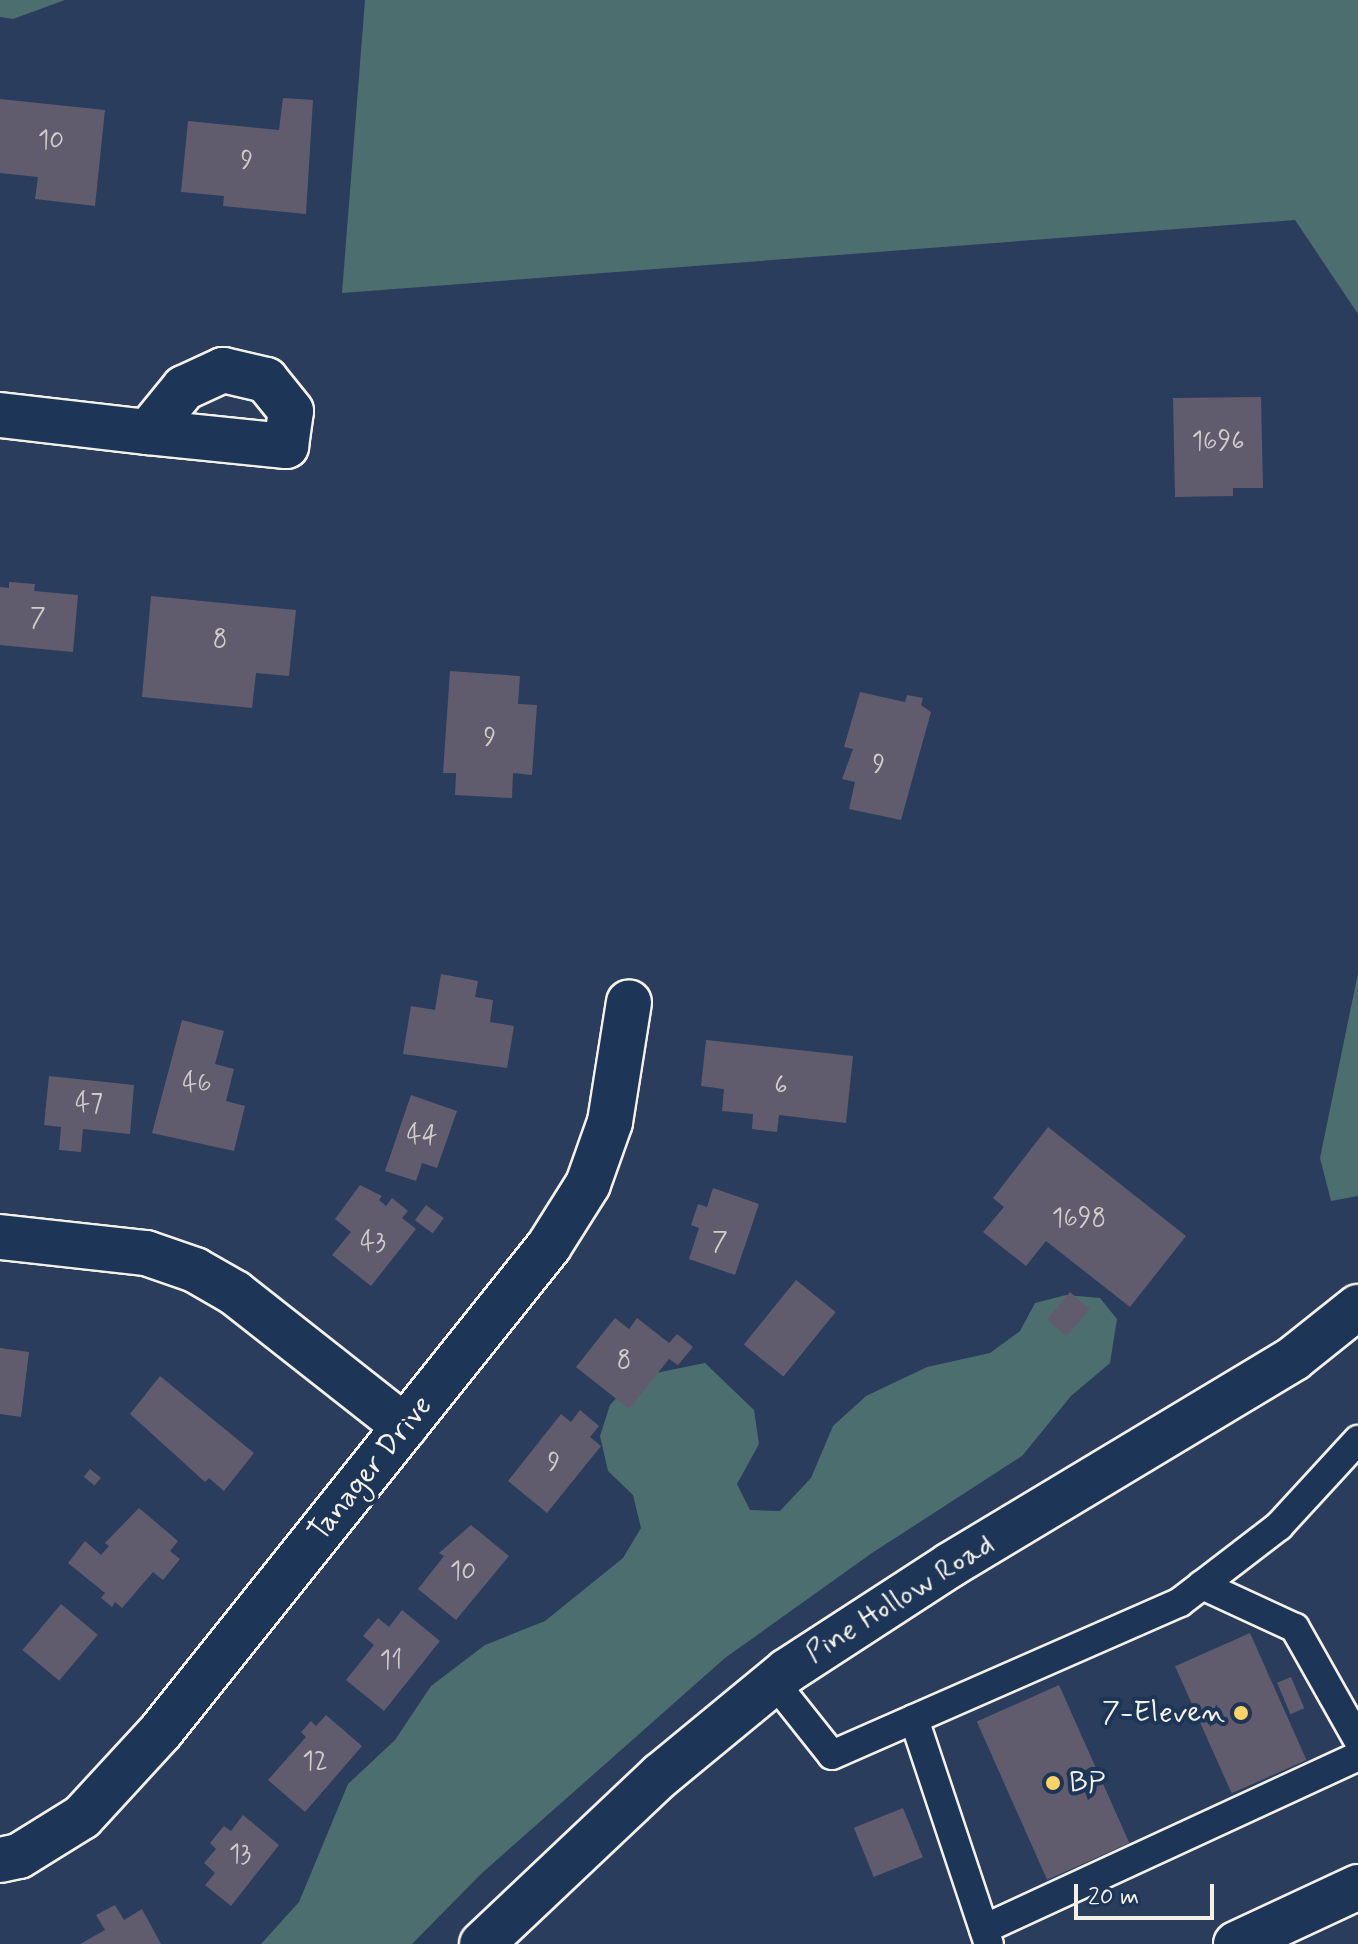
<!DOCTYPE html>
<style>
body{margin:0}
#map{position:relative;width:1358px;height:1944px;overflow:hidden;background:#2a3d5c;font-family:Mynerve,sans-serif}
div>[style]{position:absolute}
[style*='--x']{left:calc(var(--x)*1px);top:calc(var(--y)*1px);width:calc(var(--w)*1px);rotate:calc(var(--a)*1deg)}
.green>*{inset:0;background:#4c6e6f}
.building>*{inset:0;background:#605c6e;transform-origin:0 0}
.roads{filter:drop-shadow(2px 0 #f4f1e8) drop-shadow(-2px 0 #f4f1e8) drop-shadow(0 2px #f4f1e8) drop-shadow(0 -2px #f4f1e8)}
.service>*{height:28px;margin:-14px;padding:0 14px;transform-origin:14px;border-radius:14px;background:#1d3557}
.minor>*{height:44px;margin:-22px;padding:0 22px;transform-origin:22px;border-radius:22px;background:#1d3557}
.tertiary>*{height:44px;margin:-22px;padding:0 22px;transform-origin:22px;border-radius:22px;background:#1d3557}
.dots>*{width:22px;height:22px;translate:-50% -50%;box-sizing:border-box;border:4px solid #1d3557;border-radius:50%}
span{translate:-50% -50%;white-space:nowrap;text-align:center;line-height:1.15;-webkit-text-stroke:8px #1d3557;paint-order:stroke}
.number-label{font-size:26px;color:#cfccca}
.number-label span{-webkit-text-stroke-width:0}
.street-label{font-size:30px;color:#f4f1e8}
.poi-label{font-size:30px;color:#f4f1e8}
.right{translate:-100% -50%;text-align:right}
.left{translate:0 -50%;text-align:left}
.scale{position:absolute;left:1074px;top:1884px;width:140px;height:36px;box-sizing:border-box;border:4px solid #f4f1e8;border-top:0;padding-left:10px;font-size:24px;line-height:28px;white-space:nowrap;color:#f4f1e8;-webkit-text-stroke:6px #1d3557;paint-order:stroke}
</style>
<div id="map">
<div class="green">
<i style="clip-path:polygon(0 0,65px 0,13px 19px,0 17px)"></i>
<i style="clip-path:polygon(365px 0,1358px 0,1358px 314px,1295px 220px,342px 293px)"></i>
<i style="clip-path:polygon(1358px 973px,1358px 1196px,1331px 1201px,1320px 1158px)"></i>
<i style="clip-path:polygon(1066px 1295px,1100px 1298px,1117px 1319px,1110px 1363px,1071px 1396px,1022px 1456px,872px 1553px,725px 1658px,481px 1874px,412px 1944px,261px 1944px,299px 1902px,348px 1784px,395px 1740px,431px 1686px,485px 1645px,545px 1621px,623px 1558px,641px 1528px,633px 1495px,608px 1471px,600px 1436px,610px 1405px,636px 1377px,705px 1363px,754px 1410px,759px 1444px,737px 1484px,750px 1510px,780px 1511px,811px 1478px,833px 1426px,866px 1396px,927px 1367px,990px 1353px,1020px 1331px,1035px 1303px)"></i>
</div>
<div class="building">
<i style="clip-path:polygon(283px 98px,313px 100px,306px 214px,223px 206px,224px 196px,181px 192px,188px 121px,279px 130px)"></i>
<i style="clip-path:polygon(0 99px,105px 110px,95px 206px,35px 199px,38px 177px,0 173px)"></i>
<i style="clip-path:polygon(1261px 397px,1263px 488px,1233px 488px,1233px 496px,1175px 497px,1173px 398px)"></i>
<i style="clip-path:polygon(9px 582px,35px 584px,34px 591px,78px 595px,73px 652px,0 645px,0 587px,9px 588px)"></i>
<i style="clip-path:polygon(151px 596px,296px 610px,289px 676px,256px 673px,252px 708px,142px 697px)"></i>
<i style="clip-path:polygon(450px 671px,520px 676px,518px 704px,537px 705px,532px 775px,513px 773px,512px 798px,455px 795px,456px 773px,443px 773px)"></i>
<i style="clip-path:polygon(860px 692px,905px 702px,907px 695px,923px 698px,921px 705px,931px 712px,901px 820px,849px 809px,855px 782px,842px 779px,853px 749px,844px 747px)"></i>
<i style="clip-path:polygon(441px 974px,478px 981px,475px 997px,493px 1000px,490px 1022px,514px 1026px,507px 1068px,403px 1054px,411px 1006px,435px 1010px)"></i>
<i style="clip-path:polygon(182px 1020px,224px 1031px,215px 1064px,234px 1069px,226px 1101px,245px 1106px,234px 1151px,152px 1133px)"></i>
<i style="clip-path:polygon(706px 1040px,853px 1056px,846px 1123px,779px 1115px,777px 1132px,752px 1129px,753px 1114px,722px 1111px,724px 1089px,701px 1086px)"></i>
<i style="clip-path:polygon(49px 1076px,134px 1085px,130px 1134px,83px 1129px,81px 1152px,59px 1150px,61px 1127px,44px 1125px)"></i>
<i style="clip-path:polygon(411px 1095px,457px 1111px,437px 1168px,422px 1163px,416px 1181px,385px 1171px)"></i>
<i style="clip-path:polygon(1048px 1127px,1186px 1236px,1130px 1307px,1046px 1241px,1026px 1266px,983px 1232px,1004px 1207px,993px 1198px)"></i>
<i style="clip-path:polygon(360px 1185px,382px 1196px,379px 1200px,386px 1206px,392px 1198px,408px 1211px,402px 1218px,416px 1229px,371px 1286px,332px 1255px,351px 1232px,335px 1219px)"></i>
<i style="clip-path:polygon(713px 1188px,759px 1204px,735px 1275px,689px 1259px,699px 1228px,691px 1225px,698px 1204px,707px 1207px)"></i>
<i style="left:426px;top:1205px;width:22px;height:19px;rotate:36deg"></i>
<i style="left:796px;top:1280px;width:51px;height:83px;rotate:39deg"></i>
<i style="left:1070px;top:1292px;width:26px;height:36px;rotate:40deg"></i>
<i style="clip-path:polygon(615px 1318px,629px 1329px,637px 1318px,669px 1343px,677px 1334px,693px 1347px,678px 1365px,669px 1359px,629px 1409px,576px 1367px)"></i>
<i style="clip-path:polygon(0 1348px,29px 1352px,21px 1417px,0 1414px)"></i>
<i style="clip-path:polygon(160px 1376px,254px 1453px,224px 1491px,209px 1478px,205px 1482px,130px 1414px)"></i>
<i style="clip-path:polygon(580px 1410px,599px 1426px,590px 1437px,601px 1446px,547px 1513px,508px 1481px,561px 1414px,571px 1422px)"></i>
<i style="left:90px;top:1469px;width:14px;height:10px;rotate:39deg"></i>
<i style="clip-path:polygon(139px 1508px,178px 1541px,170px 1551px,180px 1559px,163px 1580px,153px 1572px,122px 1608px,115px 1602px,112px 1607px,101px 1598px,105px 1593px,68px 1563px,85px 1541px,101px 1555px,109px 1546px,105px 1543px)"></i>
<i style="clip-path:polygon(471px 1525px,509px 1556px,456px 1620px,418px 1589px,444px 1556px,439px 1553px)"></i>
<i style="left:61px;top:1604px;width:48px;height:60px;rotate:40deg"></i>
<i style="clip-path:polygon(402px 1610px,440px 1641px,384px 1711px,346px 1680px,374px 1645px,363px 1636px,378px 1618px,389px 1627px)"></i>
<i style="left:1250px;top:1633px;width:139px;height:82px;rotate:66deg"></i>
<i style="left:1291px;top:1677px;width:34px;height:15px;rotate:67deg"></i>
<i style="left:1059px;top:1685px;width:173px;height:90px;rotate:66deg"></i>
<i style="clip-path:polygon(326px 1715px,362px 1746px,305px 1812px,268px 1780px,306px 1737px,301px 1732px,311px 1721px,316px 1726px)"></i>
<i style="left:903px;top:1808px;width:53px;height:53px;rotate:68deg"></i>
<i style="clip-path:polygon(243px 1815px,279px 1845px,231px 1906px,205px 1885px,215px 1873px,204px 1863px,216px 1849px,210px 1843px,224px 1826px,231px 1831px)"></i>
<i style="clip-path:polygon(115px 1905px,124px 1920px,142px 1909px,161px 1944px,80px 1944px,105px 1930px,96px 1915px)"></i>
</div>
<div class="roads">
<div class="service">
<i style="--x:1202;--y:1585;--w:102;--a:24.8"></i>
<i style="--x:1295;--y:1628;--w:129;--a:60.6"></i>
<i style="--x:774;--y:1682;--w:93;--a:51.5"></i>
<i style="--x:832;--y:1755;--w:380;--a:-23.7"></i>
<i style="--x:1180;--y:1602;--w:125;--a:-37.5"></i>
<i style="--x:1279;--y:1526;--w:117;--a:-47.4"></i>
<i style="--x:914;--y:1719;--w:237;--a:71.6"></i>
<i style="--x:984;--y:1929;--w:412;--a:-24.8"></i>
</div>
<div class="minor">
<i style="--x:0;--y:415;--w:149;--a:6.6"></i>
<i style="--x:148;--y:432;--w:139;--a:5.8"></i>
<i style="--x:286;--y:446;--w:35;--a:-82"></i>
<i style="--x:291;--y:411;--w:40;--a:-129"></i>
<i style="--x:266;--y:380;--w:44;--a:-166.9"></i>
<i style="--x:223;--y:370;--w:43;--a:155.2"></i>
<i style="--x:184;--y:388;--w:57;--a:129.3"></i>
<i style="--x:0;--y:1237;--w:147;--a:6.3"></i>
<i style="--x:146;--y:1253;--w:52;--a:19.1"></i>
<i style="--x:195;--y:1270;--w:46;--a:29.9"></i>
<i style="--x:235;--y:1293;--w:216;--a:38.2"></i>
<i style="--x:0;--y:1860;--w:19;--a:-12"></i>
<i style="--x:19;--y:1856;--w:74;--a:-31.8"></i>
<i style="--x:82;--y:1817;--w:117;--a:-47.4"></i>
<i style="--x:161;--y:1731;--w:621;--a:-51.34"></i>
<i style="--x:549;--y:1246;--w:73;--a:-57.8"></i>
<i style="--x:588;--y:1184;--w:66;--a:-70.5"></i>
<i style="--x:610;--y:1122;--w:121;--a:-81"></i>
</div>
<div class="tertiary">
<i style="--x:482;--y:1944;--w:246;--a:-43.4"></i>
<i style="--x:661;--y:1775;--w:163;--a:-39.5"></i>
<i style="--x:787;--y:1671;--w:194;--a:-33"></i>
<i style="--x:950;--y:1565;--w:401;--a:-31"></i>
<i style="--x:1294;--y:1358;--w:82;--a:-38.6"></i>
<i style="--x:1236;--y:1944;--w:135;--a:-25"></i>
</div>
</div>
<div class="dots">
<i style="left:1241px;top:1713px;background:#ffd166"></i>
<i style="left:1053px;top:1783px;background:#ffd166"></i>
</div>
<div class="number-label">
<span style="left:51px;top:142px">10</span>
<span style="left:247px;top:162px">9</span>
<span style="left:1218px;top:443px">1696</span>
<span style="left:38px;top:620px">7</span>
<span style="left:220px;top:641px">8</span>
<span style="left:490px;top:739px">9</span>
<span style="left:879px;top:766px">9</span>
<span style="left:197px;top:1085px">46</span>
<span style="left:781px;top:1087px">6</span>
<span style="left:89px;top:1105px">47</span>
<span style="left:422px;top:1137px">44</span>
<span style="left:1079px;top:1220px">1698</span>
<span style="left:373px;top:1244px">43</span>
<span style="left:720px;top:1244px">7</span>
<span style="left:624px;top:1362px">8</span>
<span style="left:554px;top:1464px">9</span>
<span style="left:463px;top:1573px">10</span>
<span style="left:391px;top:1662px">11</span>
<span style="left:315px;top:1763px">12</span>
<span style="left:240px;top:1856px">13</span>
</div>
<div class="street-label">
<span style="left:371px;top:1469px;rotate:-51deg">Tanager Drive</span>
<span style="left:900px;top:1599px;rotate:-32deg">Pine Hollow Road</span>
</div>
<div class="poi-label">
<span class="right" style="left:1225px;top:1713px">7-Eleven</span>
<span class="left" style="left:1069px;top:1783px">BP</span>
</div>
<div class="scale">20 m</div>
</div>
